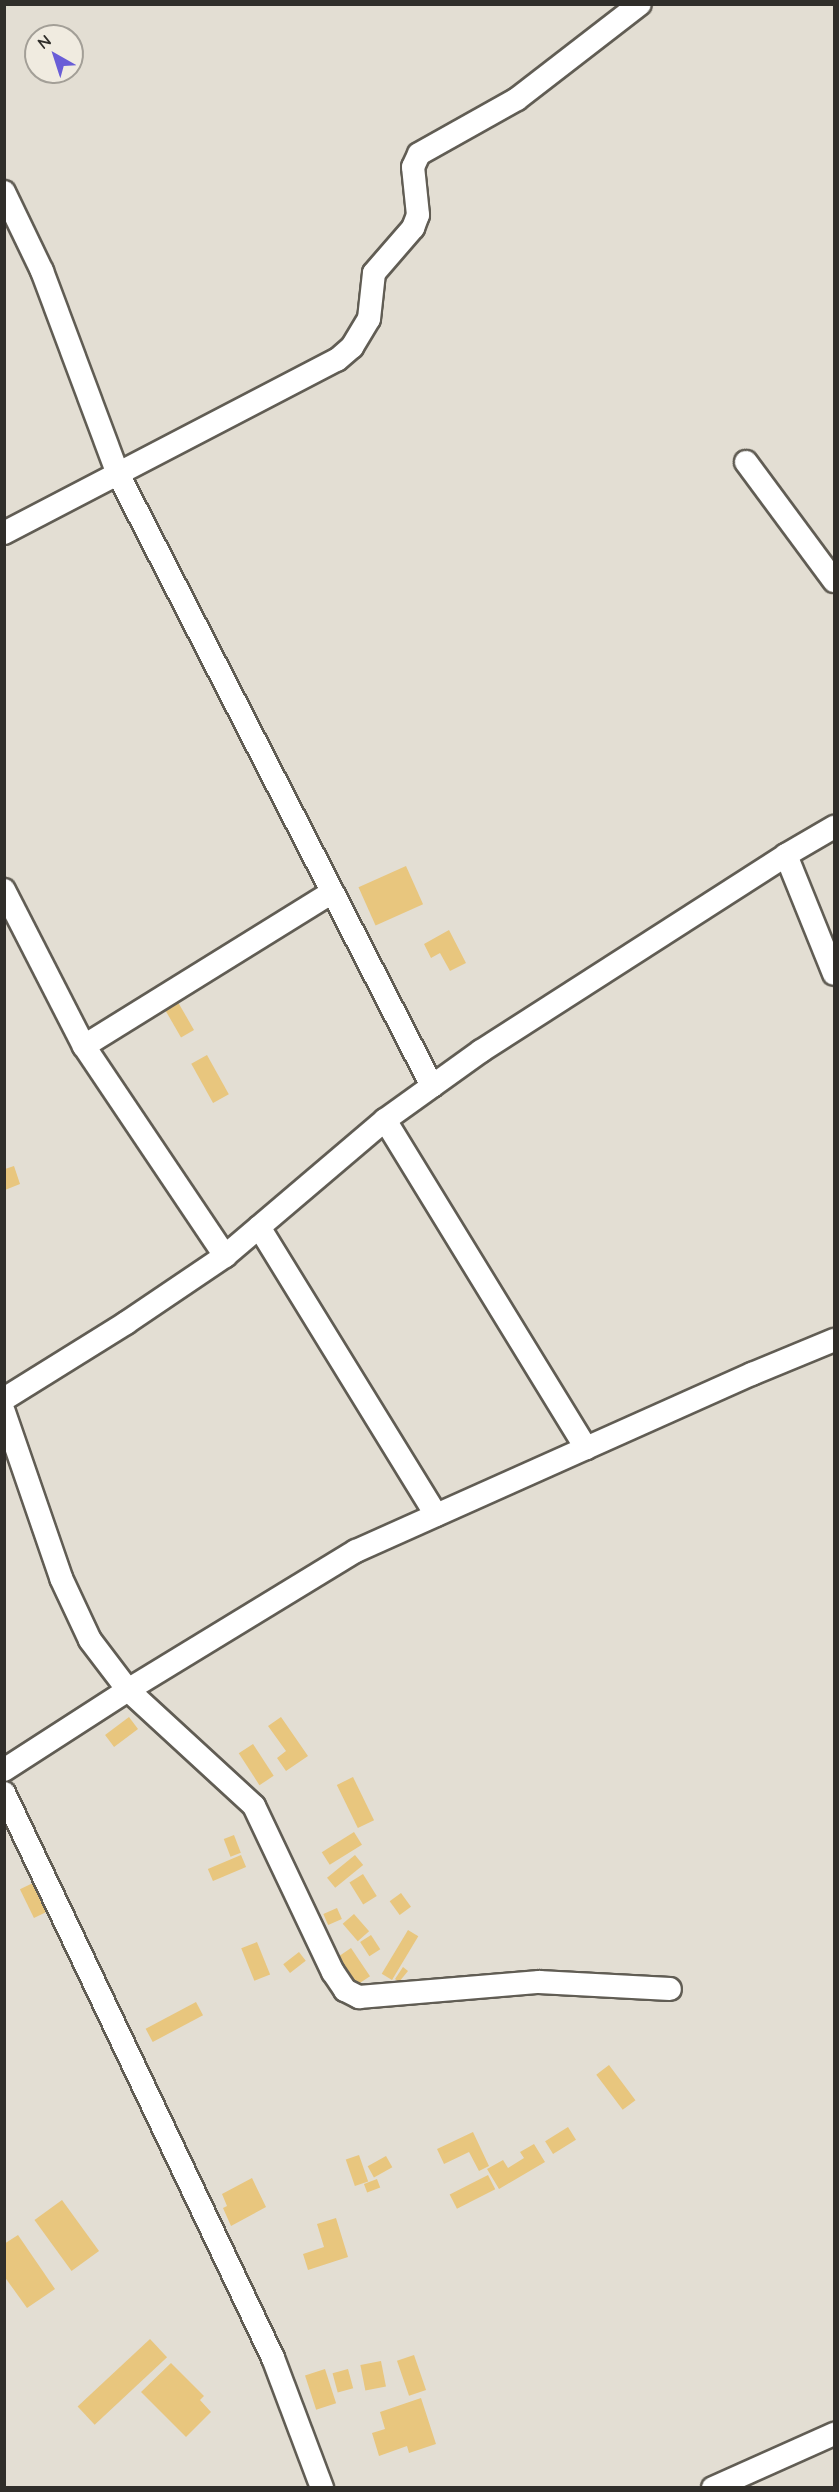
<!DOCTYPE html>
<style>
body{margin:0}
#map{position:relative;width:839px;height:2492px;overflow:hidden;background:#e3ded3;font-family:Quicksand,sans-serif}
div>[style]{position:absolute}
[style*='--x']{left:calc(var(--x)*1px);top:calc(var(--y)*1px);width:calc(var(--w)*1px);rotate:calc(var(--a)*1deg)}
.building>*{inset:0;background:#e8c67e;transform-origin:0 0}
.roads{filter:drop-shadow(2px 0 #615d54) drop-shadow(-2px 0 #615d54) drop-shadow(0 2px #615d54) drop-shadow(0 -2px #615d54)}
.minor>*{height:22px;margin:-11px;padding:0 11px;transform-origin:11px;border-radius:11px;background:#fff}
span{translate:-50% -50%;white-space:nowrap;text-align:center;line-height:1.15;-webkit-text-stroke:4.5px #f0ebe0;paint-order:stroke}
.frame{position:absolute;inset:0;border:6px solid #302e2a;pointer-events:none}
.north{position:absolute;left:24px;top:24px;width:60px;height:60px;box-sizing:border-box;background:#f0ebe0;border:2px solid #a39f97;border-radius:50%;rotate:321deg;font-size:16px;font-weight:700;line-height:24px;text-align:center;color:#302e2a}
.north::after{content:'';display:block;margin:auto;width:21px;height:27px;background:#695dd7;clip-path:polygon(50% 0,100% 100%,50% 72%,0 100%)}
</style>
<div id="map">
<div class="building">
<i style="left:406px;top:866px;width:42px;height:52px;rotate:66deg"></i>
<i style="clip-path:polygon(449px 930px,466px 963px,450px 971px,440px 953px,431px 958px,424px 944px)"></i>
<i style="left:175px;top:997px;width:38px;height:15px;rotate:60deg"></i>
<i style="left:207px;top:1055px;width:45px;height:18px;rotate:61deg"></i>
<i style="clip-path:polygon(14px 1166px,20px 1184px,5px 1190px,5px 1169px)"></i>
<i style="left:129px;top:1717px;width:15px;height:30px;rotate:53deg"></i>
<i style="clip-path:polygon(281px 1717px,308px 1756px,286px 1771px,277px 1758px,286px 1751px,268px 1726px)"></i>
<i style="left:253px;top:1744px;width:38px;height:17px;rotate:57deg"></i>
<i style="left:353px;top:1777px;width:48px;height:18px;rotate:64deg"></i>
<i style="left:354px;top:1832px;width:15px;height:38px;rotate:58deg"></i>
<i style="left:234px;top:1835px;width:19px;height:11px;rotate:69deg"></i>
<i style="left:241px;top:1855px;width:13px;height:36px;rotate:67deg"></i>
<i style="left:355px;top:1855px;width:13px;height:36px;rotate:51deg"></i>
<i style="left:363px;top:1874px;width:26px;height:16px;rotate:58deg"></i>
<i style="left:37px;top:1881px;width:32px;height:19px;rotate:64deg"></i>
<i style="left:401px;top:1893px;width:17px;height:14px;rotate:54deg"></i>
<i style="left:337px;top:1908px;width:12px;height:15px;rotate:66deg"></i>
<i style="left:354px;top:1914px;width:23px;height:15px;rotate:49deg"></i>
<i style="left:408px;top:1930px;width:12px;height:51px;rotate:31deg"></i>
<i style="left:371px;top:1935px;width:17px;height:13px;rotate:57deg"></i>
<i style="left:257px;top:1942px;width:35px;height:17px;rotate:68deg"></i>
<i style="left:351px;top:1948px;width:34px;height:15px;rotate:56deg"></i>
<i style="left:299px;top:1952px;width:11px;height:20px;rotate:52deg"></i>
<i style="clip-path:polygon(403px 1967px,408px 1971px,399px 1982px,395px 1979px)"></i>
<i style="left:196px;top:2002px;width:15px;height:57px;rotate:62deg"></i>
<i style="left:609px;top:2065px;width:44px;height:16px;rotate:53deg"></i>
<i style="left:568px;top:2127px;width:15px;height:27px;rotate:58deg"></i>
<i style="clip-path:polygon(473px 2132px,489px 2166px,479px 2171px,469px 2152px,444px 2164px,437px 2149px)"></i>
<i style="clip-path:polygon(534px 2144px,545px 2162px,499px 2189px,487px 2169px,503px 2160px,508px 2168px,524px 2158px,520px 2152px)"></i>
<i style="left:359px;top:2155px;width:28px;height:14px;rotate:71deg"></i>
<i style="left:386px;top:2156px;width:13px;height:21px;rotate:61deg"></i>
<i style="left:488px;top:2175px;width:16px;height:43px;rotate:63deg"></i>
<i style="clip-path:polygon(252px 2178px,266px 2207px,231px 2226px,223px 2208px,227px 2206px,222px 2194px)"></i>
<i style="left:377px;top:2179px;width:9px;height:14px;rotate:69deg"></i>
<i style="left:62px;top:2200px;width:63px;height:34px;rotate:54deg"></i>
<i style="clip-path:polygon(336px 2218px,348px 2257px,308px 2270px,303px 2254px,324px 2247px,317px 2224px)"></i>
<i style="clip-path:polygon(18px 2235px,55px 2289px,27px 2308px,4px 2276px,4px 2244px)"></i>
<i style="left:150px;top:2339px;width:25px;height:99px;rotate:47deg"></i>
<i style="left:414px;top:2355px;width:37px;height:18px;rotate:71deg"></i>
<i style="left:381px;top:2361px;width:26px;height:21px;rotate:79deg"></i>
<i style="clip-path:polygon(171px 2363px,204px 2396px,200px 2400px,211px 2412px,186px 2437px,141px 2392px)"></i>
<i style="left:325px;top:2369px;width:36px;height:21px;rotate:72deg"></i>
<i style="left:348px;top:2369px;width:20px;height:16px;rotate:75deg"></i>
<i style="clip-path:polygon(421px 2398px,436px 2444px,409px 2453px,407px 2446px,379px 2456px,372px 2433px,385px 2429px,380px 2412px)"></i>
</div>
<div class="roads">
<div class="minor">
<i style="--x:4;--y:192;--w:88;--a:64.3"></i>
<i style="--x:42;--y:271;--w:217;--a:69.5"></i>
<i style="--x:118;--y:474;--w:688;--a:62.84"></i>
<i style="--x:746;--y:462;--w:148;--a:53.5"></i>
<i style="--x:4;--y:533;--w:375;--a:-27.5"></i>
<i style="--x:337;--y:360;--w:20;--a:-41"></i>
<i style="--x:352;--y:347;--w:33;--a:-59"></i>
<i style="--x:369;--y:319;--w:46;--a:-83.8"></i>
<i style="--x:374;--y:273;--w:60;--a:-49.1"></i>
<i style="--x:413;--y:228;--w:14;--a:-69"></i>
<i style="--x:418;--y:215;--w:48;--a:-95.9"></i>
<i style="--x:413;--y:167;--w:14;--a:-65"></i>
<i style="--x:419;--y:154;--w:112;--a:-29.3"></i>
<i style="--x:517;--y:99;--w:155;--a:-37.7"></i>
<i style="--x:786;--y:855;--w:128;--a:68"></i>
<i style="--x:4;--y:890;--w:175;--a:62.9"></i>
<i style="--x:84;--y:1046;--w:253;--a:56.1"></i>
<i style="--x:84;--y:1046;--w:292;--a:-31.8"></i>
<i style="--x:385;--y:1120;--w:385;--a:58.5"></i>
<i style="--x:259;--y:1227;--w:338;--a:58.4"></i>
<i style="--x:4;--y:1399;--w:144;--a:-31.9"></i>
<i style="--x:126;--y:1323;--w:120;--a:-34.1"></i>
<i style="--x:225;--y:1256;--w:210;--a:-40.4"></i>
<i style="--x:385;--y:1120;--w:118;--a:-35.7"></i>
<i style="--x:481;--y:1051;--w:363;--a:-32.7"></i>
<i style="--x:786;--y:855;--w:56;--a:-30.3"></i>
<i style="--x:4;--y:1412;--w:176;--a:71"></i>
<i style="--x:61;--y:1578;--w:68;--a:64.9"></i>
<i style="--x:90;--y:1640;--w:63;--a:52.8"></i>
<i style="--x:128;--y:1690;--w:171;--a:42.6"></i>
<i style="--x:254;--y:1806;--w:184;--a:64.6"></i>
<i style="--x:333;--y:1972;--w:22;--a:56"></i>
<i style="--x:345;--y:1990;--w:16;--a:27"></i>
<i style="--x:359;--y:1997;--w:181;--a:-4.8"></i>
<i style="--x:539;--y:1982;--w:131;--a:3.1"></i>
<i style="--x:4;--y:1770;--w:148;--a:-32.8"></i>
<i style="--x:128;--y:1690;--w:267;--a:-31.4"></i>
<i style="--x:356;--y:1551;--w:434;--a:-24.1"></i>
<i style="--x:752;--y:1374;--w:89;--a:-22.5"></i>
<i style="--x:4;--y:1793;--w:626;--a:64.54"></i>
<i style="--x:273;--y:2358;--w:139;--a:69.3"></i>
<i style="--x:713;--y:2488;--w:133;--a:-24.1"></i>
</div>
</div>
<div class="frame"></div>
<div class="north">N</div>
</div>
